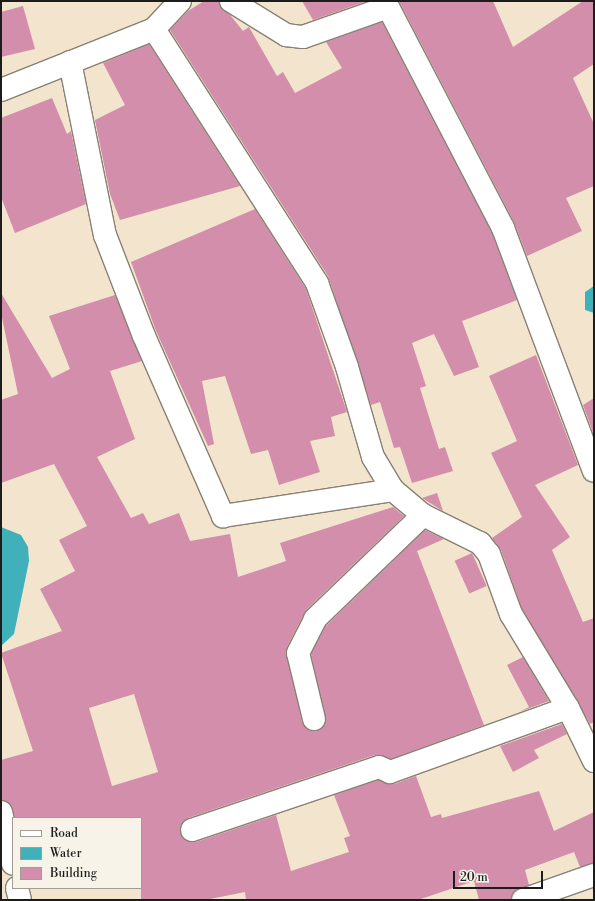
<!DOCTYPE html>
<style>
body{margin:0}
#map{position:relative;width:595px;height:901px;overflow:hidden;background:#f3e4cd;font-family:"Libre Bodoni",serif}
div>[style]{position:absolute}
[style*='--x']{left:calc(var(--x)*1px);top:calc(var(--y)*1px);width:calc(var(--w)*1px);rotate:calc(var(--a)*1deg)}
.water>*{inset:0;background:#40b0ba}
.building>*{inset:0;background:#d28eab;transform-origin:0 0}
.roads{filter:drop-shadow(1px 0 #888074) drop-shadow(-1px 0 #888074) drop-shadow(0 1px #888074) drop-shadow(0 -1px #888074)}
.minor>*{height:22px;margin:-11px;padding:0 11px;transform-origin:11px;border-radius:11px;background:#fff}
span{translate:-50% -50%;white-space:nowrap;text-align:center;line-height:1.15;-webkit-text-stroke:3px #f7f3e8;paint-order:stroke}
.frame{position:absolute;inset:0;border:2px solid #1c1c1c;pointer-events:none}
.legend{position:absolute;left:12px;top:817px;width:130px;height:72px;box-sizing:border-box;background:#f7f3e8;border:1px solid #9f9d96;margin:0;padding:5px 7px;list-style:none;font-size:12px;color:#1c1c1c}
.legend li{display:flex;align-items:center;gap:8px;height:20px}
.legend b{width:20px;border:1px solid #9f9d96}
.scale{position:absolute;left:453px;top:871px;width:90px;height:18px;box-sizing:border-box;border:2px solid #1c1c1c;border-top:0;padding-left:5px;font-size:12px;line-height:14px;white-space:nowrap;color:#1c1c1c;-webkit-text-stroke:3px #f7f3e8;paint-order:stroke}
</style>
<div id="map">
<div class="water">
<i style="clip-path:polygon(594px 286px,594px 313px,585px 310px,585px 292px)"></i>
<i style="clip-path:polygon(1px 527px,21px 535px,28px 547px,29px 561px,14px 634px,1px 646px)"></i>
</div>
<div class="building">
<i style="clip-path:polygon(204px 1px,219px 1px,243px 31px,249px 27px,277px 76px,283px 72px,295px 93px,342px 68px,326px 42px,382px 22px,492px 233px,517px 300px,462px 321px,479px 367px,454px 376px,434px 334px,412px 343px,426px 386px,420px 388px,439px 449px,445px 447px,453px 471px,412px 483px,400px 447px,394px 448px,380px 402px,371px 405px,328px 276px,170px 30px,188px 11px)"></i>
<i style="clip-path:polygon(302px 1px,367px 1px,313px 20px)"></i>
<i style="clip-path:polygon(399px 1px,493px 1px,513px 47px,583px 1px,594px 1px,594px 64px,573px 78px,594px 124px,594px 186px,566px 198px,582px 231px,527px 256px,514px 222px)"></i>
<i style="clip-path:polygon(23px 6px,35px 49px,1px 57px,1px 12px)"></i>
<i style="clip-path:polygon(149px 44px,240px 186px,120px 220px,110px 194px,95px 120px,125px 105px,103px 63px)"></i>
<i style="clip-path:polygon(52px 98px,67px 134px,71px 131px,86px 204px,15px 233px,1px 197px,1px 118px)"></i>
<i style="clip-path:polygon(255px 209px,306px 289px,347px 412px,331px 417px,335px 436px,310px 441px,320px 472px,279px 485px,268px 450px,251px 454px,225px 376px,202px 381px,214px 444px,208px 446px,156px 331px,131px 262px)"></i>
<i style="clip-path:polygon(evenodd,1px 293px,52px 378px,70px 369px,49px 316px,115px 295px,142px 361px,110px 371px,135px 439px,97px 457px,131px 518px,143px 513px,149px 524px,179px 513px,190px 541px,230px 534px,238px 577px,286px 561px,280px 543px,393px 507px,404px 516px,306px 610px,287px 647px,302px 722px,310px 731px,317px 731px,326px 722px,311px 654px,325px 627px,425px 530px,444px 539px,417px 551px,484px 725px,391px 759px,375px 755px,188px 818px,180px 827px,183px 839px,196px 842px,276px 815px,291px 871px,349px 852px,344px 838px,350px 836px,334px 795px,378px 780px,394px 784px,416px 776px,431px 817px,441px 814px,442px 818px,539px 791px,554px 831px,594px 812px,594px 863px,580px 867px,574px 852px,525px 870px,529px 885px,514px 892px,511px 900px,479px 900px,474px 881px,418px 900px,246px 900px,245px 892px,205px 900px,141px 900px,141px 818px,15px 818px,10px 804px,1px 800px,1px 760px,33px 751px,1px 653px,62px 631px,40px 589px,75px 571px,59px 540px,87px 526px,54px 464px,1px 483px,1px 400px,18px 394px,1px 313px,1px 293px,134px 694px,158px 772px,112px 786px,89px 708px,134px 694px)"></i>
<i style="clip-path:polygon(536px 355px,578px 465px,535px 485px,570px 537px,552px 550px,583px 622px,594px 618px,594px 722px,590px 724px,522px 609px,501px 550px,492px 538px,522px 517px,491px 453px,517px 441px,489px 376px)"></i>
<i style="clip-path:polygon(594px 398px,594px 435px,583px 405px)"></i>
<i style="clip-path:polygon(437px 493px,443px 511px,422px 498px)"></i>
<i style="left:472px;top:553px;width:36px;height:19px;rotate:66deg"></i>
<i style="clip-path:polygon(523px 657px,549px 701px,519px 712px,529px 707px,507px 665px)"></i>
<i style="clip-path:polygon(562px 724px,567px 734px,534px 750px,539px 758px,513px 772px,500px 746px)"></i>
</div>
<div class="roads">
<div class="minor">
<i style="--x:231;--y:1;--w:65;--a:31.7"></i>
<i style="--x:286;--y:35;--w:17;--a:7"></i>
<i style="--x:303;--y:37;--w:90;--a:-19.4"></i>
<i style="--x:388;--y:7;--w:249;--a:62.5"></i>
<i style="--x:503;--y:228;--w:259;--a:69.5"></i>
<i style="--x:154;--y:29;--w:302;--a:57.3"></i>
<i style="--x:317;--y:283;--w:89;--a:70.3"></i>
<i style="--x:347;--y:367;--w:94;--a:73.9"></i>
<i style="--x:373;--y:457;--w:39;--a:59"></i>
<i style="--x:393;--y:490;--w:39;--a:40"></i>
<i style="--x:423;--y:515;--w:64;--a:26.2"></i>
<i style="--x:480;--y:543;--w:14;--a:51"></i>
<i style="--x:489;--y:554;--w:64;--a:69.9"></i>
<i style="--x:511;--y:614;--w:110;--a:58.8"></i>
<i style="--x:568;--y:708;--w:59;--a:63.9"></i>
<i style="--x:70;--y:62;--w:177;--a:78.6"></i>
<i style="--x:105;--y:235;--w:108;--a:68.9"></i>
<i style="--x:144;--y:336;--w:197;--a:66.3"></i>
<i style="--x:223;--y:516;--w:172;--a:-8.7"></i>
<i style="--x:1;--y:90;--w:165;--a:-21.7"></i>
<i style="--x:154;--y:29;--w:38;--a:-47"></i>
<i style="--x:314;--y:719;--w:68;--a:-103.6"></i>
<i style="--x:298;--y:653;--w:38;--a:-63"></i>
<i style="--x:315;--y:619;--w:150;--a:-43.9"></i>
<i style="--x:1;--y:812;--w:53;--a:77"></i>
<i style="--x:192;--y:830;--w:197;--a:-18.6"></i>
<i style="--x:379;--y:767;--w:12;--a:24"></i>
<i style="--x:390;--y:772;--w:189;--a:-19.8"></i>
<i style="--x:17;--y:888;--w:12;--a:76"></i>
<i style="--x:523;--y:900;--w:75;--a:-19.4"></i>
</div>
</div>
<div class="frame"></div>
<ul class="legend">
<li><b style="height:5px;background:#fff"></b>Road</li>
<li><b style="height:11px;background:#40b0ba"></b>Water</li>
<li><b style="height:11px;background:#d28eab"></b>Building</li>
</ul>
<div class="scale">20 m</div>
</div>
